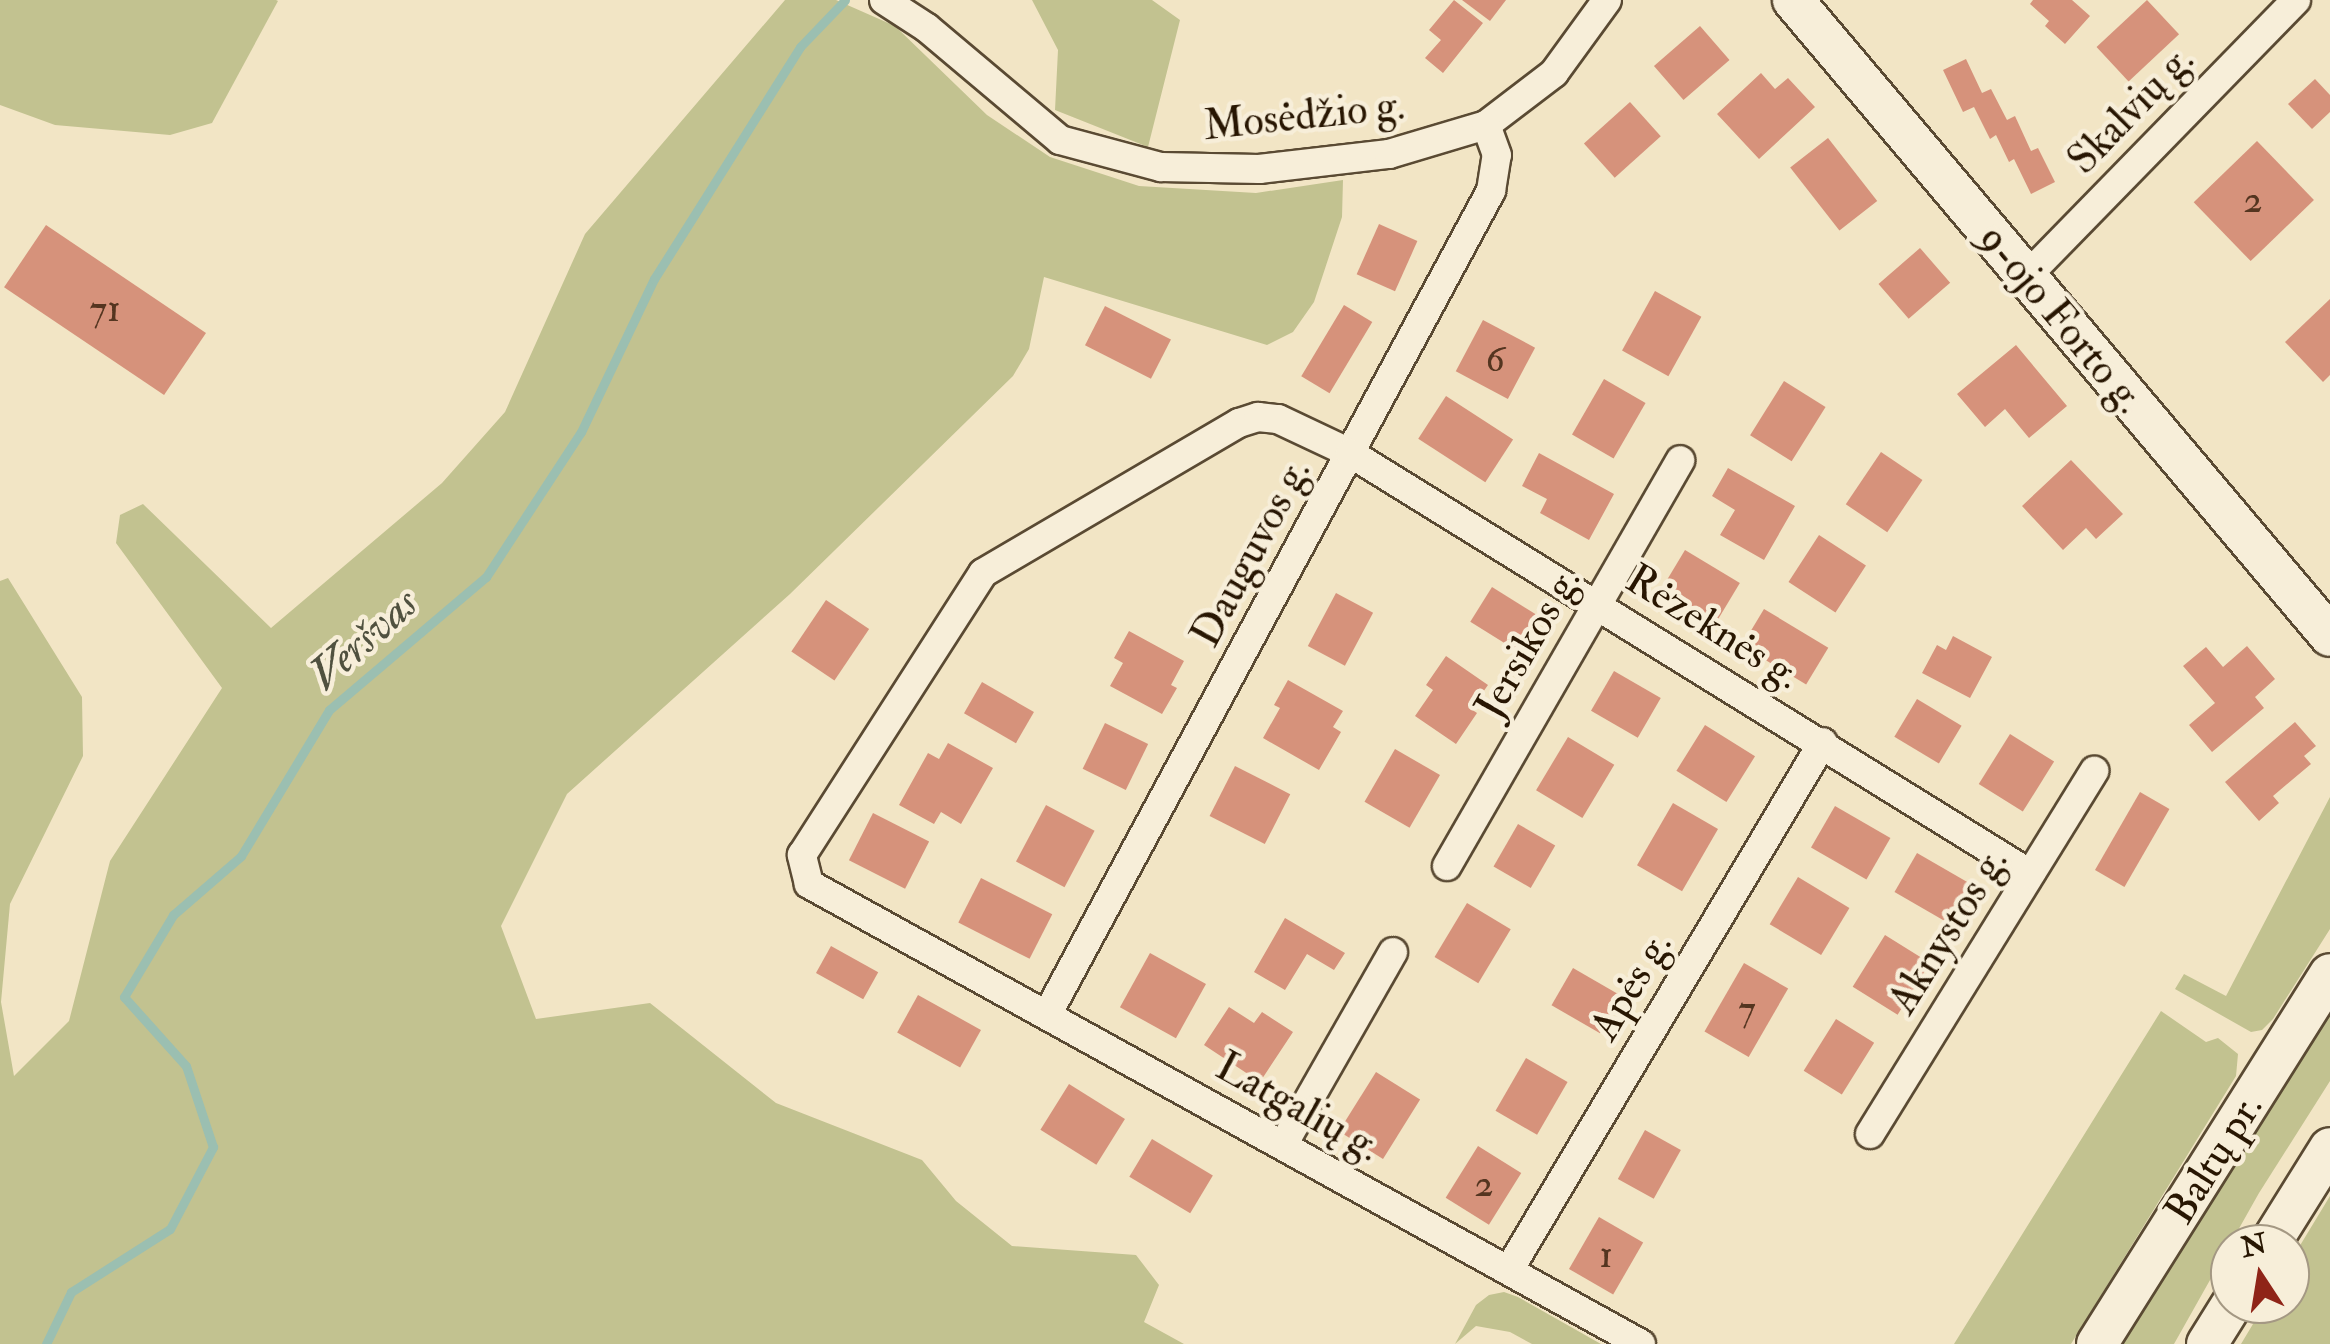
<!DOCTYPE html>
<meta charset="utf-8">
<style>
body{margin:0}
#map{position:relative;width:2330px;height:1344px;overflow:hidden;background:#f2e5c5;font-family:"IM FELL Double Pica",serif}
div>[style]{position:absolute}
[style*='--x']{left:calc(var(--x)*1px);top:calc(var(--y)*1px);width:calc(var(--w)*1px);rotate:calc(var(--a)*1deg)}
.green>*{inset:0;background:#c2c290}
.stream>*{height:9px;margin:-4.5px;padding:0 4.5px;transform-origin:4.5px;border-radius:4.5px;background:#9bbfb1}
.building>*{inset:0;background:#d6927b;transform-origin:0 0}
.roads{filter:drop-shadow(2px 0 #5a4a33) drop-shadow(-2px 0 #5a4a33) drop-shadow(0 2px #5a4a33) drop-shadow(0 -2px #5a4a33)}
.street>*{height:28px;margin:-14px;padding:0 14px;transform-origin:14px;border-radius:14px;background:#f7eed9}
.secondary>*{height:40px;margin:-20px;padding:0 20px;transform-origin:20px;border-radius:20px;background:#f7eed9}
span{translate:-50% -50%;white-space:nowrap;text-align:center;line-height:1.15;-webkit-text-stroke:9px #f7eed9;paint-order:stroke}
.number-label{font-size:38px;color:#543520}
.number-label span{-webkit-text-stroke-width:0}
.street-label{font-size:42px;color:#281602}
.water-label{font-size:45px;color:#50513f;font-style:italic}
.north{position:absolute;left:2210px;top:1224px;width:100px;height:100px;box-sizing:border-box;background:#f7eed9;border:2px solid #a49883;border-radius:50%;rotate:348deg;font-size:28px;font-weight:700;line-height:40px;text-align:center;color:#281602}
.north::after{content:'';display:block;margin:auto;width:35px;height:45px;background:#8f2418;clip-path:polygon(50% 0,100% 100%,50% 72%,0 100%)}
</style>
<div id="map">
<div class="green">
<i style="clip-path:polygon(0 0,276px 0,278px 1px,212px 123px,170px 135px,55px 125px,0 105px)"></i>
<i style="clip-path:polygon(785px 0,836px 0,895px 26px,987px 115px,1050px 157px,1139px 186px,1256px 193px,1343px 180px,1342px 217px,1314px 302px,1293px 332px,1267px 345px,1044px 277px,1029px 349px,1013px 376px,790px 594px,567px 794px,501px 926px,536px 1019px,650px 1003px,776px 1103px,922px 1160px,956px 1201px,1012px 1246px,1136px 1255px,1159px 1285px,1144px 1322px,1184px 1344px,0 1344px,0 581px,8px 578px,82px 697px,83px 756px,10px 904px,1px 1002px,14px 1076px,69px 1021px,110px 861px,222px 688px,116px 543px,120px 515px,143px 504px,271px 628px,442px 483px,505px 412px,585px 234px)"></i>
<i style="clip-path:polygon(1032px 0,1152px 0,1180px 20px,1148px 147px,1055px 110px,1058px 50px)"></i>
<i style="clip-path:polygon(2330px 797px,2330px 929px,2273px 1019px,2262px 1030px,2251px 1032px,2175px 989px,2184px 974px,2226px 996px)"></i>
<i style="clip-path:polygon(2161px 1011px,2206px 1042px,2218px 1038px,2238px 1054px,2236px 1076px,2071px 1344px,1954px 1344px)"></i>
<i style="clip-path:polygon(2330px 1013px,2330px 1081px,2259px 1193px,2174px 1344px,2122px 1344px)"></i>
<i style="clip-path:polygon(2330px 1196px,2330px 1344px,2241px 1344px,2265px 1304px,2290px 1304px,2290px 1262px)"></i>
<i style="clip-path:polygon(1504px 1292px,1518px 1297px,1601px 1344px,1532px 1344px,1510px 1332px,1476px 1326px,1455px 1344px,1476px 1305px,1489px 1295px)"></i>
</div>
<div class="stream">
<i style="--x:46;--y:1344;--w:58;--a:-64.3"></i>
<i style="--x:71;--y:1292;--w:117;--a:-32.5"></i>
<i style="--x:170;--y:1229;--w:93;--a:-62.3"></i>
<i style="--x:213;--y:1147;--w:85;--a:-108.4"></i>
<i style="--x:186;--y:1066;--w:93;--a:-131.9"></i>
<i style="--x:124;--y:997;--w:96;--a:-59.1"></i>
<i style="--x:173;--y:915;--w:90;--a:-40.9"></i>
<i style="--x:241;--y:856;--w:170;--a:-58.9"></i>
<i style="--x:329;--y:710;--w:206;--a:-40.3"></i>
<i style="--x:486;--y:577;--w:173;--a:-56.8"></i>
<i style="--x:581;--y:432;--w:170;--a:-64.5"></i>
<i style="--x:654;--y:279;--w:274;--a:-57.8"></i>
<i style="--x:800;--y:47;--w:65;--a:-46.2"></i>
</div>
<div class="building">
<i style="clip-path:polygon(1454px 0,1483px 23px,1443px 73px,1425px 58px,1441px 40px,1429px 30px)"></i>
<i style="clip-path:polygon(1462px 0,1506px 0,1490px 21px)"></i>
<i style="clip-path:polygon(2033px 0,2072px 0,2090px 16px,2065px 44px,2045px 26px,2049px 21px,2030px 4px)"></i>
<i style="left:2147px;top:0;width:47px;height:69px;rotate:47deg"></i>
<i style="left:1700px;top:26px;width:45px;height:61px;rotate:49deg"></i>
<i style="clip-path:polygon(1966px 59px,1982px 93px,1991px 89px,2007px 120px,2015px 116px,2031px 151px,2038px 148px,2055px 182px,2031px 194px,2014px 159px,2009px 162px,1996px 135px,1990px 139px,1974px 107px,1963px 112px,1943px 70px)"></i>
<i style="clip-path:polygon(1761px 73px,1775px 89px,1788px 78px,1815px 107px,1759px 159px,1717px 114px)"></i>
<i style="clip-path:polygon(2315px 79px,2330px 95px,2330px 112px,2312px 129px,2288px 104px)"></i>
<i style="left:1630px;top:102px;width:46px;height:62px;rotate:48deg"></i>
<i style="left:1828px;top:138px;width:80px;height:48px;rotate:52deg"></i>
<i style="left:2257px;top:141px;width:82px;height:88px;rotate:46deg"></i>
<i style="left:1379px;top:224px;width:42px;height:55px;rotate:24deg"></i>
<i style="left:46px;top:225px;width:193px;height:75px;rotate:34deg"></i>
<i style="left:1920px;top:248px;width:46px;height:55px;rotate:49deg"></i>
<i style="left:1655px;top:291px;width:53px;height:68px;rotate:29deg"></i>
<i style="clip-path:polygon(2330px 299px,2330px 375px,2323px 382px,2285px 342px)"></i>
<i style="left:1344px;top:305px;width:33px;height:83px;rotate:31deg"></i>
<i style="left:1105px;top:306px;width:74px;height:44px;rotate:27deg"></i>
<i style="left:1483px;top:320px;width:59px;height:58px;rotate:28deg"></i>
<i style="clip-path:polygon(2016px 345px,2067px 406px,2029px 438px,2005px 409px,1985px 427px,1957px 394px)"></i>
<i style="left:1604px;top:379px;width:48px;height:64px;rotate:30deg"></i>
<i style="left:1784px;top:381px;width:49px;height:64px;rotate:32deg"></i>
<i style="left:1446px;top:396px;width:80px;height:51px;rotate:33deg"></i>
<i style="left:1881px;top:452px;width:50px;height:63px;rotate:34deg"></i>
<i style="clip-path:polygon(1539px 453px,1614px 494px,1589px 540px,1540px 513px,1547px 499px,1522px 486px)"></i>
<i style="clip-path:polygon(2071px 460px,2123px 514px,2096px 539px,2086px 528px,2063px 550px,2022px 506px)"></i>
<i style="clip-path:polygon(1728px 468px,1795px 506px,1764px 560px,1720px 535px,1735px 510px,1712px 496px)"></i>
<i style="left:1819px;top:535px;width:56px;height:56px;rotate:33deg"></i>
<i style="left:1685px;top:550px;width:64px;height:47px;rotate:31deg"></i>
<i style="left:1492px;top:587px;width:53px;height:41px;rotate:32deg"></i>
<i style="left:1336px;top:593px;width:42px;height:60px;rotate:28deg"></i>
<i style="left:826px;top:600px;width:52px;height:62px;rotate:34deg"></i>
<i style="left:1764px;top:609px;width:75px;height:43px;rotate:31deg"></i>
<i style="clip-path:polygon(1129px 631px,1184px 661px,1171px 685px,1177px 688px,1162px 714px,1110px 686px,1123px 663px,1114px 658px)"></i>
<i style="clip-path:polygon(1953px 636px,1992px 657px,1970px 698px,1922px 673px,1937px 645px,1946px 650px)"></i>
<i style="clip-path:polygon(2247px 646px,2275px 679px,2255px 697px,2264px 708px,2212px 752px,2189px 725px,2215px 703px,2183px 666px,2206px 647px,2223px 667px)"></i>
<i style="clip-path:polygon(1446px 656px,1488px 685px,1471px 709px,1477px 713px,1456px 744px,1415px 716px,1433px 690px,1426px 685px)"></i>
<i style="left:1614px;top:671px;width:54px;height:46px;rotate:30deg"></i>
<i style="clip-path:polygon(1288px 680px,1343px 711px,1333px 727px,1341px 732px,1319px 770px,1263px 738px,1280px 708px,1274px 705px)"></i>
<i style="left:982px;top:682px;width:60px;height:36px;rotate:30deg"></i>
<i style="left:1917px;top:699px;width:52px;height:44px;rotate:31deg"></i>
<i style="clip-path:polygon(2295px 722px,2316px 746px,2304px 756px,2311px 764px,2273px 796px,2279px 803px,2259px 821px,2225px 782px)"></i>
<i style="left:1105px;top:723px;width:48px;height:51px;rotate:26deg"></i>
<i style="left:1705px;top:725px;width:59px;height:54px;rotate:32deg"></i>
<i style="left:2010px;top:734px;width:52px;height:59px;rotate:32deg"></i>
<i style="left:1568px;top:737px;width:54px;height:62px;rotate:31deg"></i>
<i style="clip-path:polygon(948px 743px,993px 768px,961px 824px,941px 812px,934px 824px,899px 805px,928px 753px,939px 759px)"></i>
<i style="left:1395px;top:749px;width:52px;height:61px;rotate:30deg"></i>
<i style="left:1235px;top:766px;width:62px;height:56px;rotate:27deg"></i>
<i style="left:2140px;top:792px;width:34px;height:90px;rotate:30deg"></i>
<i style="left:1673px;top:803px;width:52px;height:72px;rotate:30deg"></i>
<i style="left:1046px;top:805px;width:55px;height:64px;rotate:28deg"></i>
<i style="left:1835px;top:806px;width:64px;height:48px;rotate:30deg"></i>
<i style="left:873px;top:813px;width:63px;height:53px;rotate:27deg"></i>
<i style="left:1518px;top:824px;width:43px;height:49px;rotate:30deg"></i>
<i style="left:1917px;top:853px;width:68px;height:45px;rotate:30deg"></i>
<i style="left:1798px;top:877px;width:60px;height:55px;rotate:31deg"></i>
<i style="left:981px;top:878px;width:80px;height:50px;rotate:27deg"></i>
<i style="left:1467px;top:903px;width:51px;height:63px;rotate:31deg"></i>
<i style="clip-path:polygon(1285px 918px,1345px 953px,1334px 970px,1307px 954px,1285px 990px,1254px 972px)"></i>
<i style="left:1885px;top:935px;width:53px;height:61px;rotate:32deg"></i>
<i style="left:831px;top:946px;width:54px;height:31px;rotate:29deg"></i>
<i style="left:1150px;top:953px;width:64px;height:62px;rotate:29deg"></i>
<i style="left:1744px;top:963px;width:51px;height:79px;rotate:30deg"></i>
<i style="left:1573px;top:968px;width:56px;height:43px;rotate:30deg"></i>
<i style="left:918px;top:995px;width:72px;height:43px;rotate:29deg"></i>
<i style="clip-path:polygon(1229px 1007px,1254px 1023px,1262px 1012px,1293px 1032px,1260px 1082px,1204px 1045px)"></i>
<i style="left:1836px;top:1019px;width:45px;height:61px;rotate:32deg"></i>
<i style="left:1526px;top:1058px;width:48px;height:61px;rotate:30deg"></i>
<i style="left:1376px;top:1072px;width:52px;height:70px;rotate:32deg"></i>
<i style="left:1069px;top:1084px;width:66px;height:54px;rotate:32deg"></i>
<i style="left:1645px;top:1130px;width:41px;height:56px;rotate:29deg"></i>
<i style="left:1152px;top:1139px;width:71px;height:44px;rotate:31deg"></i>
<i style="left:1478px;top:1146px;width:51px;height:61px;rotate:32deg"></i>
<i style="left:1599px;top:1217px;width:51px;height:60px;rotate:30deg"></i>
</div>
<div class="roads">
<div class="street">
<i style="--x:884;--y:0;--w:51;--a:33.1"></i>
<i style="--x:927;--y:28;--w:174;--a:40.1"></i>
<i style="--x:1060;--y:140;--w:105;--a:15"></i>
<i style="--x:1161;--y:167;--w:98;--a:1.2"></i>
<i style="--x:1259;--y:169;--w:131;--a:-6.6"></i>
<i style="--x:1389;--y:154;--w:101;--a:-16.6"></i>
<i style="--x:1486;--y:125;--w:86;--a:-37.4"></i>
<i style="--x:1554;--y:73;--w:90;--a:-54"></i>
<i style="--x:2025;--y:278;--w:388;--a:-45.7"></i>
<i style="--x:1447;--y:866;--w:468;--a:-60.1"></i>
<i style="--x:1048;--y:1013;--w:934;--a:-61.68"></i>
<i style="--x:1491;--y:191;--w:36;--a:-81"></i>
<i style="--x:1497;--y:155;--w:32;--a:-110"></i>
<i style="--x:1870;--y:1134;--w:427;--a:-58.3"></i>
<i style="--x:1283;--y:1145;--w:222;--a:-60.3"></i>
<i style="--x:1509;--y:1270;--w:614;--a:-59.26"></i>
<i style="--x:1641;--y:1344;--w:951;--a:-151.06"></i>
<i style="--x:809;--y:884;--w:30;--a:-104"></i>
<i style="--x:802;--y:855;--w:335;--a:-57.3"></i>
<i style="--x:983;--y:573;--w:297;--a:-30.4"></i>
<i style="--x:1239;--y:423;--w:20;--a:-18"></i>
<i style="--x:1258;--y:417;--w:20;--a:6"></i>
<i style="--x:1278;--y:419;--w:80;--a:25.3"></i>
<i style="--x:1350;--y:453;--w:800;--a:31.76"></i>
</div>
<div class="secondary">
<i style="--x:1793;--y:0;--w:832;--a:49.82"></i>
<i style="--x:2270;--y:1244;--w:113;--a:-58"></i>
<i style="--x:2097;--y:1344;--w:437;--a:-57.8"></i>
<i style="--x:2207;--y:1344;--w:47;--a:-58"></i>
</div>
</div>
<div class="number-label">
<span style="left:2253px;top:201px">2</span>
<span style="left:105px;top:310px">71</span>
<span style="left:1495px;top:360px">6</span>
<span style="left:1747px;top:1010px">7</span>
<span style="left:1484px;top:1185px">2</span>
<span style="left:1606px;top:1256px">1</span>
</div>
<div class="street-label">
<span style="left:2131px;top:110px;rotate:-46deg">Skalvių g.</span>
<span style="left:1304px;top:116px;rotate:-6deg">Mosėdžio g.</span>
<span style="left:2061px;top:319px;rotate:50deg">9-ojo Forto g.</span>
<span style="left:1251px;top:553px;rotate:-62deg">Dauguvos g.</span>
<span style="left:1713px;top:627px;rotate:32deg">Rėzeknės g.</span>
<span style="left:1528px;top:643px;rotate:-60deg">Jersikos g.</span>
<span style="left:1948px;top:931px;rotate:-58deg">Aknystos g.</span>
<span style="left:1631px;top:986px;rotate:-59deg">Apės g.</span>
<span style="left:1298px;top:1107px;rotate:29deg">Latgalių g.</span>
<span style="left:2214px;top:1159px;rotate:-58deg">Baltų pr.</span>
</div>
<div class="water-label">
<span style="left:364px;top:640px;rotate:-42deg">Veršvas</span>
</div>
<div class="north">N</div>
</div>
